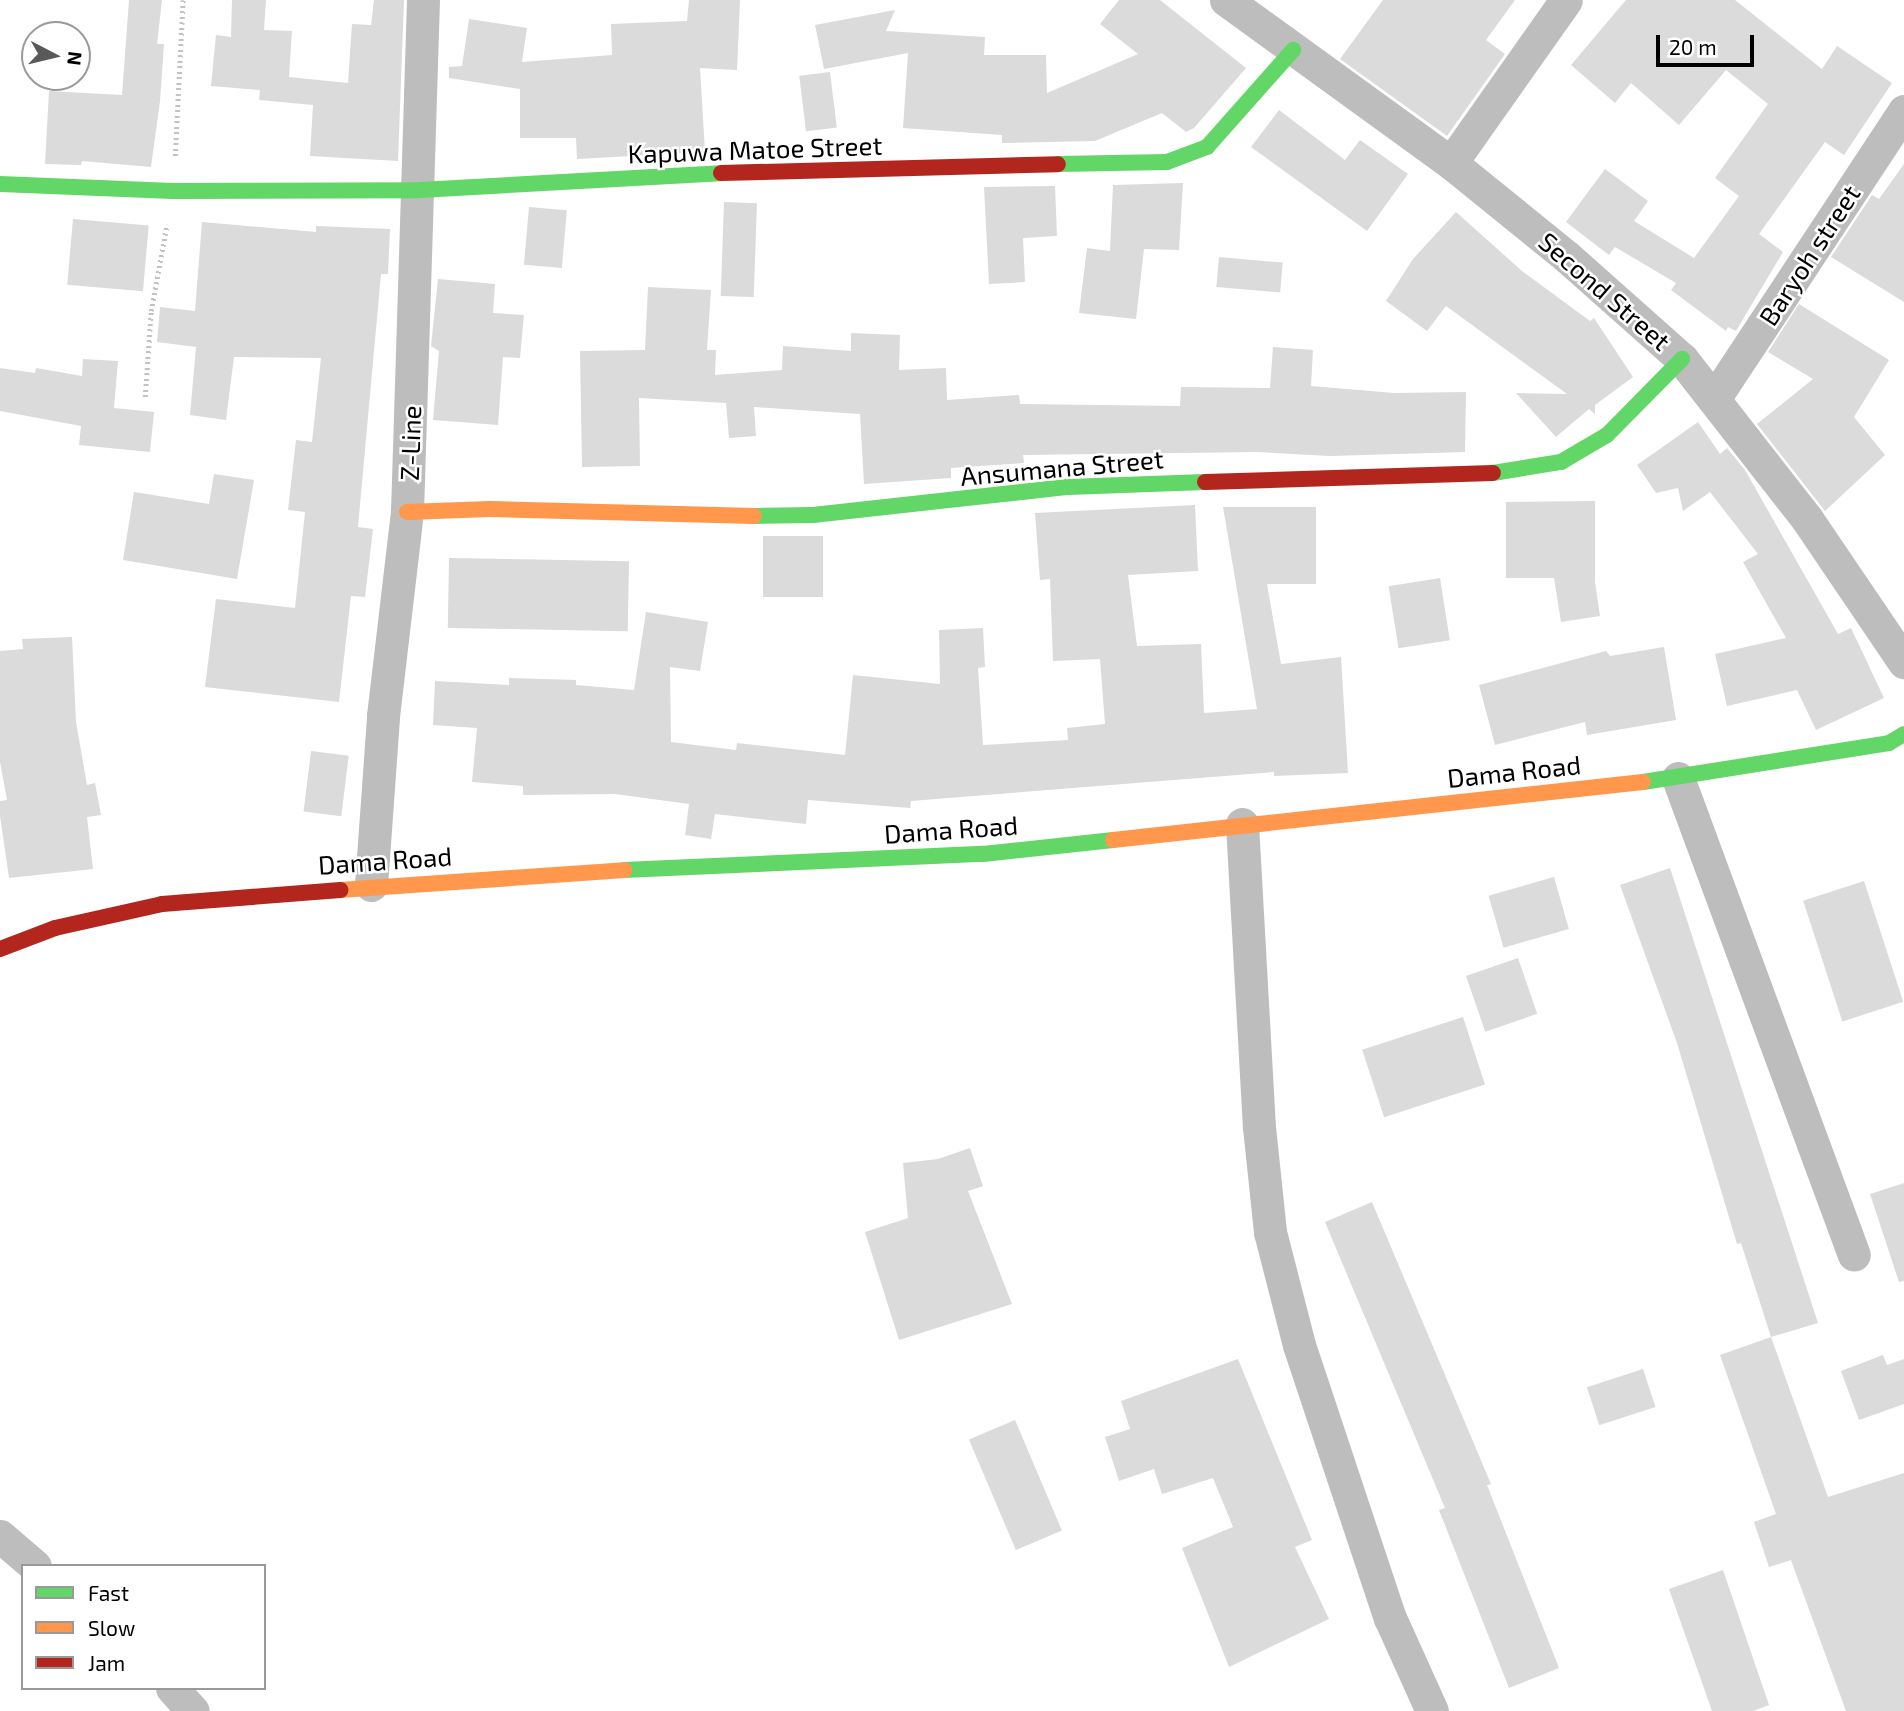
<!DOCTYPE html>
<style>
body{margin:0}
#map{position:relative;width:1904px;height:1711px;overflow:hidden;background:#fff;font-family:"Exo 2",sans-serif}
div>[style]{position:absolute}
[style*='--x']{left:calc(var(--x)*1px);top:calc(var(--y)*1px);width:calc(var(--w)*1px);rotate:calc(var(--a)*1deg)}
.building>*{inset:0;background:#dbdbdb;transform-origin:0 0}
.path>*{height:4.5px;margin-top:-2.25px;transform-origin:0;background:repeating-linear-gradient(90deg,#c2c2c2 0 2px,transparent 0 5.5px)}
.street>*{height:33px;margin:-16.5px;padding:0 16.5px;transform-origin:16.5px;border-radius:16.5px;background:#bdbdbd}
.fast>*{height:16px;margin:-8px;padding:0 8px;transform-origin:8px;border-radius:8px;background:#63d668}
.slow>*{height:16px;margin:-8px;padding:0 8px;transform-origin:8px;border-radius:8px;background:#ff974d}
.jam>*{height:16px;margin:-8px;padding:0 8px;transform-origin:8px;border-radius:8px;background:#b3261e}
span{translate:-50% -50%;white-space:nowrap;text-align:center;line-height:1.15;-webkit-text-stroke:5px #fff;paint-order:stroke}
.street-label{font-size:26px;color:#000}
.legend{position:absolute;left:21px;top:1564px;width:245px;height:126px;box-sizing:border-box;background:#fff;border:2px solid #999;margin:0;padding:9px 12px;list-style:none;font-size:21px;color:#000}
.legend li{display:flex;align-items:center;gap:14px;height:35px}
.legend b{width:35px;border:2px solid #999}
.north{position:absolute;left:21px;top:21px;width:70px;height:70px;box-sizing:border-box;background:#fff;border:2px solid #999;border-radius:50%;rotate:97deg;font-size:19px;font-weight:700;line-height:28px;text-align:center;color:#000}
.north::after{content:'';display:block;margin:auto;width:24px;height:32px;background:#595959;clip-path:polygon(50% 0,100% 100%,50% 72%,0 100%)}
.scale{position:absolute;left:1656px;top:35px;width:98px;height:32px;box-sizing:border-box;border:4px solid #000;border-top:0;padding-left:9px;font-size:21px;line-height:24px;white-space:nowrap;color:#000;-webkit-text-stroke:5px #fff;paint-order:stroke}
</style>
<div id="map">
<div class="building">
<i style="clip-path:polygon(129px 0,162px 0,157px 44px,164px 44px,160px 101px,151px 167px,82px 161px,81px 165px,45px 164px,49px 91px,122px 95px)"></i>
<i style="clip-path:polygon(232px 0,266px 0,264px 30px,292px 31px,289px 77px,348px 83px,352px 24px,371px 25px,374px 0,404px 0,398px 161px,310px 156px,313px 105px,259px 100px,260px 90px,211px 86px,216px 35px,231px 37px)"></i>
<i style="clip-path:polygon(689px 0,740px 0,737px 70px,700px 68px,705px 152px,577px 159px,576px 138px,520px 138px,520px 89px,449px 78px,449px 67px,462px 66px,469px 19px,527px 28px,522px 62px,612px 55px,611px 24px,687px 21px)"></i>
<i style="clip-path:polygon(1119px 0,1160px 0,1246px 68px,1194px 128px,1186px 132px,1162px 113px,1095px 141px,1002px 143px,1002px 135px,903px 128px,908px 53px,824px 69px,815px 25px,895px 10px,886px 31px,985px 37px,984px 55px,1046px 55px,1047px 93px,1138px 54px,1100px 24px)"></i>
<i style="clip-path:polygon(1383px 0,1515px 0,1486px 40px,1505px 54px,1447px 136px,1340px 59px)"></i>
<i style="clip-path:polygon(1626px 0,1735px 0,1822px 69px,1837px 46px,1892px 83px,1844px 155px,1825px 142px,1759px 234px,1783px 252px,1736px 331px,1728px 327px,1726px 331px,1671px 290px,1676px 283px,1615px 247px,1609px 255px,1566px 222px,1605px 169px,1648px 201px,1634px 221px,1694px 258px,1739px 196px,1715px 178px,1768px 104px,1726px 70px,1679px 125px,1631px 83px,1615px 103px,1571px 65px)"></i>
<i style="left:830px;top:72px;width:56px;height:31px;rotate:83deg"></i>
<i style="clip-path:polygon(1279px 110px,1345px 160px,1360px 140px,1408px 174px,1367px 231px,1251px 147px)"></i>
<i style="clip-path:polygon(1904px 164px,1904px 302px,1831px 257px,1872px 195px,1879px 199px)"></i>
<i style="clip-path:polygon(1183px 183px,1179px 250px,1144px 249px,1136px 319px,1079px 313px,1087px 248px,1110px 251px,1113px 185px)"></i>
<i style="clip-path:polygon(1055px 186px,1057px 236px,1023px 238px,1025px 282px,989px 284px,984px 187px)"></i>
<i style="left:724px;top:202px;width:33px;height:94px;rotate:2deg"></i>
<i style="left:529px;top:207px;width:38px;height:58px;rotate:5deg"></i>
<i style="clip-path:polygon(1456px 212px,1522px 271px,1590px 321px,1594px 318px,1633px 377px,1595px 405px,1595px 414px,1589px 409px,1556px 437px,1516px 393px,1567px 394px,1446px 306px,1427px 331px,1386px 301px,1413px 259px)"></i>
<i style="left:73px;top:219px;width:76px;height:66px;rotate:5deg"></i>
<i style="clip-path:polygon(202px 222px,316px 232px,316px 226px,390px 229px,388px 274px,381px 274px,358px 527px,373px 529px,365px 597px,351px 596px,339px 702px,205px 687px,216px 599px,295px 608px,305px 512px,288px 510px,296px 440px,312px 442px,321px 358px,234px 357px,226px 420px,190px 415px,196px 347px,157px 342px,160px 307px,195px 311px)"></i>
<i style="left:1219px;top:257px;width:64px;height:30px;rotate:5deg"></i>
<i style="clip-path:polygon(438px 279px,495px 284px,493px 313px,524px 315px,520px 358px,503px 357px,498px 425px,433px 420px,439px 351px,431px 346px)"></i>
<i style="clip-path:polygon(648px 287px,711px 290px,707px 350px,716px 350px,715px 375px,782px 370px,783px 346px,851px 351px,851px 333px,900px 335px,899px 370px,946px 368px,947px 400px,1019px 395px,1020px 404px,1180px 406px,1181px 387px,1270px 388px,1273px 347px,1313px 350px,1311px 386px,1394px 393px,1466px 392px,1465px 452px,1330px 456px,1257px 452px,1023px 455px,1024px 463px,951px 468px,951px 478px,864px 484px,860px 414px,754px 407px,756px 436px,729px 438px,726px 403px,639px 398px,640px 466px,582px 467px,580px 351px,645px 350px)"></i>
<i style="clip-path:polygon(1799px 304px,1889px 360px,1854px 417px,1885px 455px,1825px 511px,1757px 424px,1813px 379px,1768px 352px)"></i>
<i style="clip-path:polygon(83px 359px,118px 361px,114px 408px,154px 412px,150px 452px,79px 445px,81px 426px,0 411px,0 368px,35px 373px,36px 368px,82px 376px)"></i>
<i style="clip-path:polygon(1698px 422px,1720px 454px,1727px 448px,1745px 470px,1838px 634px,1851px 628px,1884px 698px,1816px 730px,1797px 690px,1727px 706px,1715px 654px,1786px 638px,1743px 562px,1758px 554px,1710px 492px,1683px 511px,1678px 488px,1656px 493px,1637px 465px)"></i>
<i style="clip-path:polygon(214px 474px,254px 480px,237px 579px,123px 560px,134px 492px,209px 504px)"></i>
<i style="clip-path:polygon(1595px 501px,1595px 582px,1600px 616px,1561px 622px,1554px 578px,1506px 578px,1506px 502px)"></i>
<i style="clip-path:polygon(1195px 505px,1198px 571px,1128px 575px,1137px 646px,1201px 644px,1204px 713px,1257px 709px,1223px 507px,1316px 507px,1316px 584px,1267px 584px,1281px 664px,1341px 657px,1348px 773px,1274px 776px,1274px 772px,911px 801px,910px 808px,808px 800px,806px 824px,715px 814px,711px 839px,685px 835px,689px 804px,615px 794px,523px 795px,523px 786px,472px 782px,477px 728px,433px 725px,435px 681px,509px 685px,509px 678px,576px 680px,576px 685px,634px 690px,646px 612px,708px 622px,700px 671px,670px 667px,671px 742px,736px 750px,737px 743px,845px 755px,853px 675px,940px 684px,939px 630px,983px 628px,985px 667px,978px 668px,983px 745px,1068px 740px,1067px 728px,1105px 724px,1100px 659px,1053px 661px,1050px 579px,1040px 580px,1035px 513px)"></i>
<i style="left:823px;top:536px;width:61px;height:60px;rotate:90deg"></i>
<i style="left:449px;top:558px;width:180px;height:70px;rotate:1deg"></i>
<i style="left:1440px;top:578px;width:63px;height:52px;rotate:81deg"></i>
<i style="clip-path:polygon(72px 637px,76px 722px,87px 785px,95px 783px,101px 815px,87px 817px,93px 869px,9px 878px,0 816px,0 801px,7px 800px,0 762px,0 651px,23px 649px,22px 639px)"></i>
<i style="clip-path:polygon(1664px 647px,1676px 720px,1587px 735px,1585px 722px,1495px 745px,1479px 685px,1606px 651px,1610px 656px)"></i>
<i style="left:311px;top:751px;width:38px;height:61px;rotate:7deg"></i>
<i style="clip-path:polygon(1670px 868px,1818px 1323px,1771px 1337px,1741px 1243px,1737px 1244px,1677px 1043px,1620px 885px)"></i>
<i style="left:1554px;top:877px;width:54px;height:68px;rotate:74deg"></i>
<i style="left:1864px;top:881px;width:127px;height:64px;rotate:72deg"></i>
<i style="left:1518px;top:958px;width:59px;height:55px;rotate:71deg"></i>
<i style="left:1463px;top:1017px;width:71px;height:106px;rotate:72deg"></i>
<i style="clip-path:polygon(970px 1148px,983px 1186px,968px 1191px,1012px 1304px,899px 1340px,865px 1232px,908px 1218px,903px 1163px,938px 1159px)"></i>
<i style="clip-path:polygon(1904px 1183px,1904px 1281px,1899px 1282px,1870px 1194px)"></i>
<i style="clip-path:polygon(1372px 1202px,1491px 1484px,1487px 1485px,1559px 1668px,1509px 1688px,1439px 1510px,1445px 1508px,1325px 1222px)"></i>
<i style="clip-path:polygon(1771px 1337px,1828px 1497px,1904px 1473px,1904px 1711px,1846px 1711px,1791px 1560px,1769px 1567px,1754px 1522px,1776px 1514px,1720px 1355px)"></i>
<i style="clip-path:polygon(1883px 1355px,1887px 1365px,1904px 1359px,1904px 1404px,1859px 1420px,1841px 1371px)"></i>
<i style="clip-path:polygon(1238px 1359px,1312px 1540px,1295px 1547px,1329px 1619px,1229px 1667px,1182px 1548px,1233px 1527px,1213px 1478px,1162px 1494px,1154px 1469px,1119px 1481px,1105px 1437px,1130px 1429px,1121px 1401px)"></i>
<i style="left:1643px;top:1369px;width:40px;height:59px;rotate:72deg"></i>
<i style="left:1015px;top:1420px;width:120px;height:50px;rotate:67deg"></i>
<i style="clip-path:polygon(1723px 1570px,1769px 1705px,1753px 1711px,1712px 1711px,1669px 1589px)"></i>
</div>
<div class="path">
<i style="--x:175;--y:156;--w:156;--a:-87.1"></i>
<i style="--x:145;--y:397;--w:86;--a:-86"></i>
<i style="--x:151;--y:311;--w:88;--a:-79.6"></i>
</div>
<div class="street">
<i style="--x:1226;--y:0;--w:278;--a:35.9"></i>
<i style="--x:1451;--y:163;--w:149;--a:39"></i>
<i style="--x:1567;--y:257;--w:154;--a:41.6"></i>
<i style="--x:1682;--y:359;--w:203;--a:52"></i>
<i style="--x:1807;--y:519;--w:173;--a:55.9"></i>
<i style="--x:1451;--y:163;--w:199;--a:-54.8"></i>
<i style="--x:1714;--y:399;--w:345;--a:-56.6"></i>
<i style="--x:1678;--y:778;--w:508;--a:69.75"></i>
<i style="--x:1242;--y:824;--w:303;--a:86.8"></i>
<i style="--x:1259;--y:1127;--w:106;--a:84"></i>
<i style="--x:1270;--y:1232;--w:117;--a:75.6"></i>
<i style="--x:1299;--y:1345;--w:288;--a:71.6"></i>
<i style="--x:1390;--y:1618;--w:102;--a:65.7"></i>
<i style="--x:371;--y:885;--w:169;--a:-85.9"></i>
<i style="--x:383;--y:716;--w:205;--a:-83.3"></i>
<i style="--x:407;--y:512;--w:512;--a:-88.21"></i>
<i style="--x:0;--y:1536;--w:46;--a:40.6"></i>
<i style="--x:172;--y:1688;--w:31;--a:48"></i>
</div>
<div class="fast">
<i style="--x:1058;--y:164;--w:109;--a:-1.1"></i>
<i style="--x:1167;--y:162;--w:43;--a:-20.6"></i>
<i style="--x:1207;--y:147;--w:130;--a:-48.4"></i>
<i style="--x:0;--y:184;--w:173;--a:2.3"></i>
<i style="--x:173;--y:191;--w:247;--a:-0.2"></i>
<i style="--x:420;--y:190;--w:301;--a:-3.2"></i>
<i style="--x:1493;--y:473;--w:69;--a:-9.2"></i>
<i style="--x:1561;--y:462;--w:53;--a:-30.4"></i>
<i style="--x:1607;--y:435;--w:107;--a:-45.4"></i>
<i style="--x:754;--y:516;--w:59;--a:-1"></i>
<i style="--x:813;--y:515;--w:257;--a:-6.3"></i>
<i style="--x:1068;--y:487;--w:137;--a:-2.1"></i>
<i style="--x:1643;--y:782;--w:249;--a:-9"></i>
<i style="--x:1889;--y:743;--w:17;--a:-31"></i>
<i style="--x:624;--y:870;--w:359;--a:-2.6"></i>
<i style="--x:983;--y:854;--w:131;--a:-6.1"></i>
</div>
<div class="slow">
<i style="--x:407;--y:512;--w:83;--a:-2.1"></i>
<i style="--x:490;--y:509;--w:264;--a:1.5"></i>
<i style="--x:1113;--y:840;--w:533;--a:-6.25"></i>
<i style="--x:340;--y:890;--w:285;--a:-4"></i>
</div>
<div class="jam">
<i style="--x:721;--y:173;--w:337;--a:-1.5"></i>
<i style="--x:1205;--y:482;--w:288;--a:-1.8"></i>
<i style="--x:0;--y:949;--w:59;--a:-20.9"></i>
<i style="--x:55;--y:928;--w:110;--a:-12.6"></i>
<i style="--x:162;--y:904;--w:179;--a:-4.5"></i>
</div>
<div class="street-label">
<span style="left:755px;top:149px;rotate:-2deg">Kapuwa Matoe Street</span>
<span style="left:1809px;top:255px;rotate:-57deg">Baryoh street</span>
<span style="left:1605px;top:291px;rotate:41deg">Second Street</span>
<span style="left:410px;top:443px;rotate:-88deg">Z-Line</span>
<span style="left:1062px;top:467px;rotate:-5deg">Ansumana Street</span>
<span style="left:1514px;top:771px;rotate:-6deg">Dama Road</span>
<span style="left:951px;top:829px;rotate:-4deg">Dama Road</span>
<span style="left:385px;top:860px;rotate:-4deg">Dama Road</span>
</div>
<ul class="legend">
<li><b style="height:9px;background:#63d668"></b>Fast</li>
<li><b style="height:9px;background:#ff974d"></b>Slow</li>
<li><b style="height:9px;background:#b3261e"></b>Jam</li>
</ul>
<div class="north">N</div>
<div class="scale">20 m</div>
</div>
